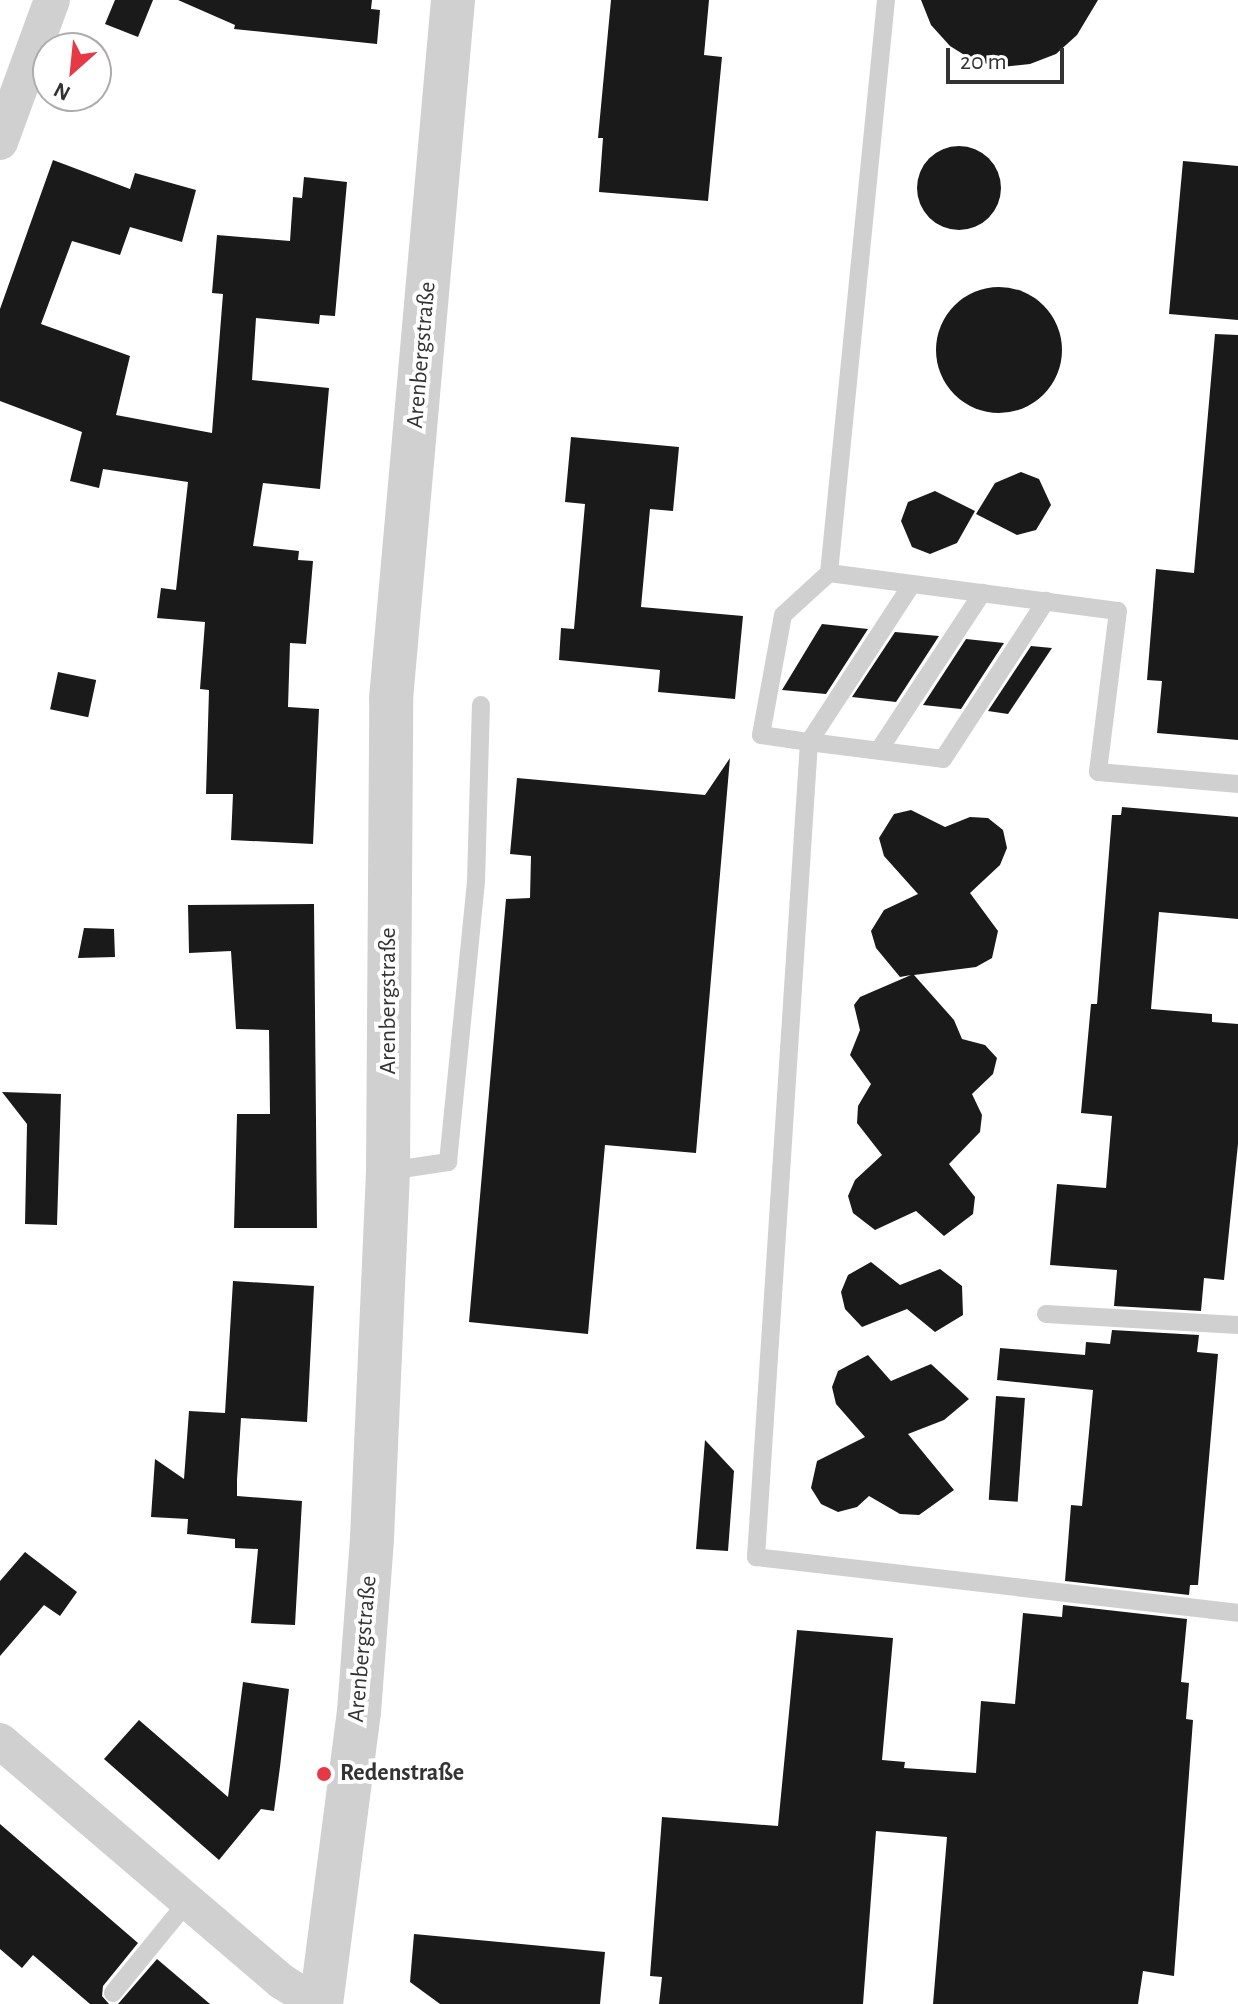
<!DOCTYPE html>
<meta charset="utf-8">
<style>
body{margin:0}
#map{position:relative;width:1238px;height:2004px;overflow:hidden;background:#fff;font-family:"Alegreya Sans",sans-serif}
div>[style]{position:absolute}
[style*='--x']{left:calc(var(--x)*1px);top:calc(var(--y)*1px);width:calc(var(--w)*1px);rotate:calc(var(--a)*1deg)}
.building>*{inset:0;background:#1a1a1a;transform-origin:0 0}
.round{border-radius:50%}
.service>*{height:18px;margin:-9px;padding:0 9px;transform-origin:9px;border-radius:9px;background:#d0d0d0}
.minor>*{height:36px;margin:-18px;padding:0 18px;transform-origin:18px;border-radius:18px;background:#d0d0d0}
.tertiary>*{height:44px;margin:-22px;padding:0 22px;transform-origin:22px;border-radius:22px;background:#d0d0d0}
.dots>*{width:22px;height:22px;translate:-50% -50%;box-sizing:border-box;border:4px solid #fff;border-radius:50%}
span{translate:-50% -50%;white-space:nowrap;text-align:center;line-height:1.15;-webkit-text-stroke:8px #fff;paint-order:stroke}
.street-label{font-size:24px;color:#333}
.poi-label{font-size:24px;color:#333;font-weight:700}
.left{translate:0 -50%;text-align:left}
.north{position:absolute;left:32px;top:32px;width:80px;height:80px;box-sizing:border-box;background:#fff;border:2px solid #adadad;border-radius:50%;rotate:207deg;font-size:22px;font-weight:700;line-height:32px;text-align:center;color:#333}
.north::after{content:'';display:block;margin:auto;width:28px;height:36px;background:#e63946;clip-path:polygon(50% 0,100% 100%,50% 72%,0 100%)}
.scale{position:absolute;left:946px;top:48px;width:118px;height:36px;box-sizing:border-box;border:4px solid #333;border-top:0;padding-left:10px;font-size:24px;line-height:28px;white-space:nowrap;color:#333;-webkit-text-stroke:6px #fff;paint-order:stroke}
</style>
<div id="map">
<div class="building">
<i style="clip-path:polygon(115px 0,153px 0,138px 37px,105px 24px)"></i>
<i style="clip-path:polygon(178px 0,372px 0,371px 9px,380px 10px,377px 44px,234px 29px,235px 25px)"></i>
<i style="clip-path:polygon(611px 0,709px 0,704px 55px,722px 57px,708px 201px,599px 192px,603px 138px,598px 138px)"></i>
<i style="clip-path:polygon(921px 0,1098px 0,1077px 35px,1056px 54px,1030px 64px,1002px 67px,974px 61px,950px 46px,931px 25px)"></i>
<i class="round" style="left:917px;top:146px;width:84px;height:84px"></i>
<i style="clip-path:polygon(53px 160px,130px 189px,135px 173px,196px 190px,182px 242px,130px 227px,120px 255px,72px 241px,41px 324px,130px 356px,116px 415px,212px 433px,223px 294px,212px 293px,217px 235px,290px 241px,293px 197px,302px 198px,304px 177px,347px 182px,335px 316px,320px 315px,319px 324px,256px 318px,252px 380px,329px 388px,320px 489px,263px 483px,253px 546px,299px 551px,298px 560px,313px 561px,306px 644px,290px 643px,288px 707px,319px 709px,313px 844px,231px 840px,233px 794px,206px 794px,209px 690px,200px 689px,205px 622px,157px 618px,161px 588px,176px 590px,188px 482px,103px 469px,99px 488px,70px 481px,82px 432px,0 401px,0 309px)"></i>
<i style="clip-path:polygon(1183px 161px,1238px 166px,1238px 320px,1169px 314px)"></i>
<i class="round" style="left:936px;top:287px;width:126px;height:126px"></i>
<i style="clip-path:polygon(1215px 334px,1238px 335px,1238px 740px,1157px 733px,1162px 681px,1147px 680px,1156px 569px,1194px 573px)"></i>
<i style="clip-path:polygon(571px 437px,679px 447px,673px 511px,650px 509px,641px 607px,743px 616px,735px 699px,658px 692px,660px 670px,559px 660px,561px 628px,574px 629px,585px 504px,565px 502px)"></i>
<i style="clip-path:polygon(1021px 472px,1039px 479px,1051px 505px,1036px 530px,1017px 535px,976px 514px,995px 483px)"></i>
<i style="clip-path:polygon(935px 491px,975px 511px,957px 543px,930px 554px,912px 547px,901px 521px,908px 502px)"></i>
<i style="clip-path:polygon(822px 624px,868px 629px,826px 694px,782px 690px)"></i>
<i style="clip-path:polygon(895px 632px,939px 636px,896px 702px,852px 697px)"></i>
<i style="clip-path:polygon(966px 639px,1004px 643px,961px 709px,923px 705px)"></i>
<i style="clip-path:polygon(1031px 646px,1052px 648px,1008px 714px,988px 711px)"></i>
<i style="left:58px;top:672px;width:39px;height:38px;rotate:12deg"></i>
<i style="clip-path:polygon(730px 758px,696px 1153px,605px 1145px,588px 1334px,469px 1322px,506px 899px,530px 898px,531px 856px,510px 854px,517px 778px,705px 795px)"></i>
<i style="clip-path:polygon(1122px 807px,1238px 817px,1238px 919px,1159px 912px,1151px 1009px,1212px 1014px,1212px 1022px,1238px 1024px,1238px 1144px,1224px 1280px,1204px 1278px,1201px 1311px,1114px 1306px,1117px 1270px,1050px 1265px,1057px 1184px,1106px 1188px,1112px 1116px,1081px 1113px,1091px 1004px,1097px 1004px,1112px 815px,1121px 815px)"></i>
<i style="clip-path:polygon(911px 810px,945px 827px,970px 817px,988px 818px,1003px 830px,1007px 848px,1000px 865px,970px 893px,998px 931px,992px 958px,976px 967px,914px 975px,954px 1020px,962px 1039px,985px 1045px,997px 1058px,993px 1074px,972px 1094px,982px 1115px,980px 1132px,949px 1164px,975px 1197px,973px 1214px,944px 1236px,916px 1211px,875px 1230px,853px 1213px,848px 1196px,855px 1180px,882px 1155px,857px 1123px,858px 1106px,871px 1084px,850px 1055px,860px 1030px,854px 1005px,860px 997px,911px 975px,900px 977px,876px 948px,871px 931px,884px 910px,918px 894px,884px 856px,879px 838px,894px 814px)"></i>
<i style="clip-path:polygon(314px 904px,317px 1228px,234px 1228px,237px 1114px,270px 1114px,269px 1030px,236px 1029px,231px 951px,189px 953px,188px 905px)"></i>
<i style="clip-path:polygon(84px 928px,114px 929px,115px 957px,78px 958px)"></i>
<i style="clip-path:polygon(2px 1092px,61px 1094px,57px 1225px,25px 1224px,27px 1124px)"></i>
<i style="clip-path:polygon(871px 1262px,900px 1285px,940px 1269px,962px 1286px,963px 1315px,935px 1332px,907px 1309px,862px 1327px,845px 1309px,841px 1292px,848px 1275px)"></i>
<i style="clip-path:polygon(233px 1281px,314px 1286px,307px 1422px,241px 1418px,237px 1480px,237px 1496px,302px 1501px,295px 1625px,251px 1623px,258px 1549px,235px 1548px,235px 1539px,187px 1534px,188px 1519px,151px 1517px,155px 1459px,184px 1479px,189px 1411px,225px 1413px)"></i>
<i style="clip-path:polygon(1112px 1330px,1199px 1335px,1197px 1352px,1218px 1354px,1198px 1585px,1190px 1585px,1189px 1595px,1065px 1581px,1071px 1505px,1082px 1506px,1093px 1390px,997px 1380px,1000px 1348px,1085px 1355px,1086px 1342px,1110px 1344px)"></i>
<i style="clip-path:polygon(868px 1355px,891px 1381px,931px 1364px,969px 1399px,944px 1420px,908px 1434px,954px 1490px,919px 1515px,900px 1514px,869px 1496px,857px 1507px,838px 1512px,821px 1504px,811px 1488px,817px 1461px,865px 1437px,836px 1404px,832px 1387px,838px 1371px)"></i>
<i style="left:996px;top:1396px;width:29px;height:104px;rotate:4deg"></i>
<i style="clip-path:polygon(705px 1440px,734px 1471px,728px 1551px,696px 1549px)"></i>
<i style="clip-path:polygon(25px 1552px,77px 1592px,60px 1616px,44px 1605px,0 1656px,0 1581px)"></i>
<i style="clip-path:polygon(1063px 1605px,1187px 1619px,1181px 1682px,1189px 1683px,1186px 1719px,1193px 1720px,1174px 1976px,1143px 1971px,1138px 2004px,933px 2004px,947px 1837px,876px 1831px,863px 2004px,659px 2004px,662px 1977px,650px 1976px,662px 1817px,778px 1826px,797px 1630px,893px 1638px,882px 1760px,905px 1762px,904px 1768px,976px 1773px,981px 1701px,1015px 1704px,1023px 1613px,1062px 1617px)"></i>
<i style="clip-path:polygon(243px 1682px,289px 1689px,280px 1767px,274px 1811px,261px 1809px,219px 1860px,104px 1759px,139px 1720px,228px 1797px)"></i>
<i style="clip-path:polygon(0 1824px,138px 1943px,103px 1986px,102px 1996px,109px 2004px,90px 2004px,33px 1955px,22px 1968px,0 1949px)"></i>
<i style="clip-path:polygon(414px 1934px,605px 1952px,600px 2004px,440px 2004px,410px 1982px)"></i>
<i style="clip-path:polygon(157px 1959px,210px 2004px,118px 2004px)"></i>
</div>
<div class="service">
<i style="--x:886;--y:0;--w:576;--a:95.68"></i>
<i style="--x:829;--y:573;--w:291;--a:7.5"></i>
<i style="--x:1118;--y:611;--w:162;--a:97.1"></i>
<i style="--x:1098;--y:772;--w:141;--a:4.9"></i>
<i style="--x:829;--y:573;--w:62;--a:137.6"></i>
<i style="--x:783;--y:615;--w:122;--a:100.4"></i>
<i style="--x:761;--y:735;--w:49;--a:8.3"></i>
<i style="--x:809;--y:742;--w:817;--a:93.72"></i>
<i style="--x:756;--y:1557;--w:485;--a:6.6"></i>
<i style="--x:912;--y:584;--w:189;--a:123.1"></i>
<i style="--x:809;--y:742;--w:135;--a:7.2"></i>
<i style="--x:943;--y:759;--w:189;--a:-56.9"></i>
<i style="--x:879;--y:750;--w:188;--a:-56.7"></i>
<i style="--x:388;--y:1171;--w:61;--a:-8.5"></i>
<i style="--x:448;--y:1162;--w:281;--a:-84.3"></i>
<i style="--x:476;--y:882;--w:177;--a:-88.4"></i>
<i style="--x:1046;--y:1314;--w:192;--a:3.3"></i>
<i style="--x:113;--y:1993;--w:119;--a:-50.8"></i>
</div>
<div class="minor">
<i style="--x:0;--y:142;--w:151;--a:-69.9"></i>
<i style="--x:0;--y:1741;--w:370;--a:40.5"></i>
<i style="--x:281;--y:1981;--w:44;--a:31.9"></i>
</div>
<div class="tertiary">
<i style="--x:321;--y:2004;--w:294;--a:-82.6"></i>
<i style="--x:359;--y:1712;--w:174;--a:-85.7"></i>
<i style="--x:372;--y:1538;--w:367;--a:-87.5"></i>
<i style="--x:388;--y:1171;--w:472;--a:-89.6"></i>
<i style="--x:391;--y:699;--w:702;--a:-84.93"></i>
</div>
<div class="dots">
<i style="left:324px;top:1774px;background:#e63946"></i>
</div>
<div class="street-label">
<span style="left:422px;top:355px;rotate:-85deg">Arenbergstraße</span>
<span style="left:389px;top:1001px;rotate:-90deg">Arenbergstraße</span>
<span style="left:363px;top:1649px;rotate:-85deg">Arenbergstraße</span>
</div>
<div class="poi-label">
<span class="left" style="left:340px;top:1774px">Redenstraße</span>
</div>
<div class="north">N</div>
<div class="scale">20 m</div>
</div>
